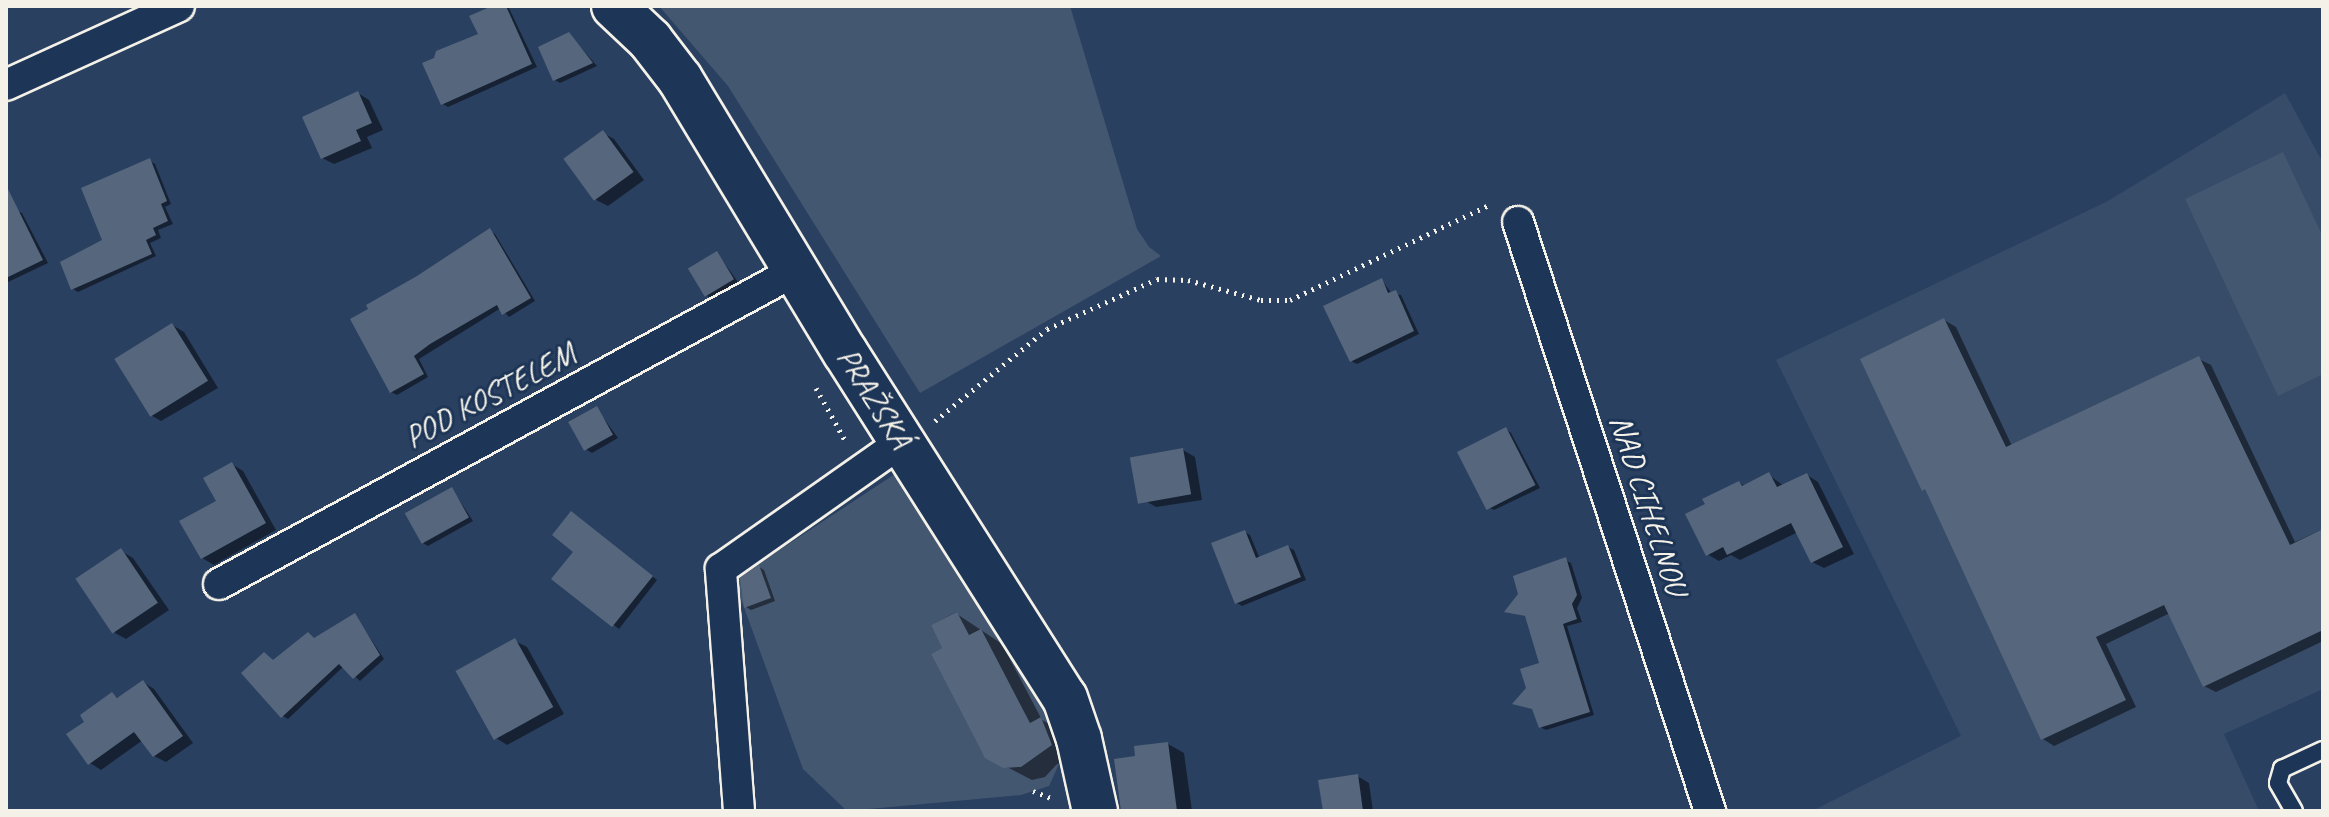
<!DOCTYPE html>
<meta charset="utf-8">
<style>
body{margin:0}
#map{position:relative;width:2329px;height:817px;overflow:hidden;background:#2a4060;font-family:Caveat,sans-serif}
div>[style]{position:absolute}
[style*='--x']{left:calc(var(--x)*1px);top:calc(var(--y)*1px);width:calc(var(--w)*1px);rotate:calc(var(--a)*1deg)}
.built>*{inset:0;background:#374c69}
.green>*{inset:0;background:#445771}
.shadow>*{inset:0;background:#0007}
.building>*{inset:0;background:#56677d;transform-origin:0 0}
.path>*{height:5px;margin-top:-2.5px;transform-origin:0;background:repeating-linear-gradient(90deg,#f4f1e8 0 2px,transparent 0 8px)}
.roads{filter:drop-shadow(2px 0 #f4f1e8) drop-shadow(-2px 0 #f4f1e8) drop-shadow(0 2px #f4f1e8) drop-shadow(0 -2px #f4f1e8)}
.service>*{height:16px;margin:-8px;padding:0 8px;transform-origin:8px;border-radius:8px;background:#1d3557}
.minor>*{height:30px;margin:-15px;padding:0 15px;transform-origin:15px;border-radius:15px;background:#1d3557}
.secondary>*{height:44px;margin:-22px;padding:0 22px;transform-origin:22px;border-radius:22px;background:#1d3557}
span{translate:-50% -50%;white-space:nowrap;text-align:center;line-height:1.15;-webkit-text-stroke:6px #1d3557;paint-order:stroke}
.street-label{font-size:32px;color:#f4f1e8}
.frame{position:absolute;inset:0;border:8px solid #f4f1e8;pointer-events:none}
</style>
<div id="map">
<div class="built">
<i style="clip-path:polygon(2285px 93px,2323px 163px,2323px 689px,2224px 734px,2259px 811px,1812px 811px,1961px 736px,1776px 360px,2108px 201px)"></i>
</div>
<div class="green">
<i style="clip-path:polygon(659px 6px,1070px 6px,1137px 229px,1149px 247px,1161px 256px,920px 393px,728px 86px)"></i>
<i style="clip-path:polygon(2283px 152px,2323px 237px,2323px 374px,2278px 396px,2185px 199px)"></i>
<i style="clip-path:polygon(evenodd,895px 474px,1039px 698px,1060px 762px,1049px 786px,1021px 795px,847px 811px,803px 769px,734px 580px,895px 474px,956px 612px,969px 635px,981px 630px,1030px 723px,1041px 717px,1052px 745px,1018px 768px,1003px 768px,982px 752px,931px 654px,942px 648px,931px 625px,956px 612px)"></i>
</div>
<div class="shadow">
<i style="clip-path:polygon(497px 6px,508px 6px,537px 67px,448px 107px,443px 104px,436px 60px,480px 35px)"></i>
<i style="clip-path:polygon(569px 34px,597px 66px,560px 83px,555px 80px)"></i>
<i style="clip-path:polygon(358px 93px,369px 100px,383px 130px,367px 137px,372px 148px,334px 164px,322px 158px)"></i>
<i style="clip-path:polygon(603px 133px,614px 139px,644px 180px,608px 206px,596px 200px)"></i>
<i style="clip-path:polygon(150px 161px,155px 164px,171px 204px,165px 207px,173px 224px,158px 230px,161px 238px,150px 243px,156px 256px,78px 292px,73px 289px)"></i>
<i style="clip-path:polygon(6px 206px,22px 213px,48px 263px,6px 283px)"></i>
<i style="clip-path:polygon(490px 231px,495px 234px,535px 301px,509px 317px,501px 308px,419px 359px,428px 377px,397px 395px,391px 392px,418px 278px)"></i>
<i style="clip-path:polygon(717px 253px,738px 282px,711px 298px,706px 295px)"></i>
<i style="clip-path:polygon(1382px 280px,1392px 294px,1401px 295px,1419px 334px,1357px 364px,1351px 361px)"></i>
<i style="clip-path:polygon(1944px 320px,1956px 327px,2012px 446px,2199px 359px,2211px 365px,2295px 542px,2323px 529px,2323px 641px,2216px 692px,2204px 686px,2170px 613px,2106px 644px,2136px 707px,2054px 746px,2043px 739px,1928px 491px,1924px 489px)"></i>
<i style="clip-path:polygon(172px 325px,184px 332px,218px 388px,161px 421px,149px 414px)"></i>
<i style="clip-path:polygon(597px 409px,618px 438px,592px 453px,587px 450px)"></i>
<i style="clip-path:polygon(1506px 429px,1511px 433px,1540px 488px,1494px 510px,1488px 507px)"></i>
<i style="clip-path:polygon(1183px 450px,1195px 457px,1202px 500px,1156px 507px,1144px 500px)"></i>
<i style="clip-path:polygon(232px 464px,243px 471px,276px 530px,214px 565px,202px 558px)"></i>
<i style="clip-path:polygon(1769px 475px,1784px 486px,1807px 475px,1818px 482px,1854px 554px,1824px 568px,1812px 562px,1798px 532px,1740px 560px,1731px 555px,1719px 561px,1707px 554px,1707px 505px,1739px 483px,1745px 486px)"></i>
<i style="clip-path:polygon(452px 489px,473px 521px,428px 546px,423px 543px)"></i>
<i style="clip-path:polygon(577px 517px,657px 580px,619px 629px,554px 579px,576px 552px)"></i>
<i style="clip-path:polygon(1245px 532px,1250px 535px,1260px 559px,1288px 547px,1294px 550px,1306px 580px,1242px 606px,1237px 603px)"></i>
<i style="clip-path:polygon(121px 551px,133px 558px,169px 610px,126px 639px,115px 633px)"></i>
<i style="clip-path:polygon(1565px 560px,1571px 563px,1582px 598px,1577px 608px,1582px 622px,1567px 626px,1594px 715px,1546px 730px,1540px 727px,1528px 688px,1542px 665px,1528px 617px,1507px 611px)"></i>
<i style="clip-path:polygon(759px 567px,764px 570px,775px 601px,751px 610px,746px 607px)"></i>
<i style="clip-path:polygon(957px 614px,1002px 644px,1042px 720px,1062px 731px,1072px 757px,1056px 765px,1045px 777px,1032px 780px,986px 756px,945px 649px)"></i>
<i style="clip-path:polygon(355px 615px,384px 659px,360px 681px,344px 666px,288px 719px,283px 716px,274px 662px,308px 634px,315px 639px)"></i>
<i style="clip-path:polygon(515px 641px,527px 647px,564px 714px,507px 745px,496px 738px)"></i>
<i style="clip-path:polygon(143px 682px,154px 689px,193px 743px,166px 762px,154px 756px,143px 740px,101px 770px,90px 763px,87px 722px,112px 694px,120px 699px)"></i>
<i style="clip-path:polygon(1168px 744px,1184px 753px,1192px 811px,1123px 811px,1137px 758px)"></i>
<i style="clip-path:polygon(1357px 776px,1369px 783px,1373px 811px,1325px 811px)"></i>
</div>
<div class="building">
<i style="clip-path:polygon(492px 6px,506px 6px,532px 64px,441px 105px,422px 63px,434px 58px,436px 51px,478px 34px,469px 16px)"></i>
<i style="clip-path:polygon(569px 32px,593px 63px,553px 81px,538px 47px)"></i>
<i style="clip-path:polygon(358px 91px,372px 123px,356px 130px,361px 141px,321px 159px,302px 117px)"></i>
<i style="left:603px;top:130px;width:52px;height:49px;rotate:54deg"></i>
<i style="clip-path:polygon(150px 158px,167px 201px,161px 204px,168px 221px,153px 228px,156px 235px,146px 240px,152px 254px,71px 290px,60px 262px,102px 240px,81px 188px)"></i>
<i style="clip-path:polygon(6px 185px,43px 260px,6px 278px)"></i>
<i style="clip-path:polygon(490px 228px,531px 298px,502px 315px,497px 305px,430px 344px,414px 356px,424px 374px,390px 393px,350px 319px,368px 309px,366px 305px,417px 276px)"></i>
<i style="left:717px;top:251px;width:33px;height:34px;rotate:59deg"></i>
<i style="clip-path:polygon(1382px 278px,1388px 293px,1396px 290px,1414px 331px,1350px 362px,1323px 306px)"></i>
<i style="clip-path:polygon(1944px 318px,2006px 447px,2199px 356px,2290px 545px,2323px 529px,2323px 630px,2203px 687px,2164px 605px,2096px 637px,2126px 700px,2041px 740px,1925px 489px,1922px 491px,1860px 359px)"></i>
<i style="left:172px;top:323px;width:68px;height:68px;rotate:58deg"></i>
<i style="left:597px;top:406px;width:33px;height:33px;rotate:61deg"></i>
<i style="left:1506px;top:427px;width:65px;height:55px;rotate:63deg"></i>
<i style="left:1183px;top:448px;width:47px;height:54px;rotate:80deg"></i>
<i style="clip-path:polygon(232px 462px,266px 523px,201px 559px,179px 521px,216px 501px,203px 478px)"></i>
<i style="clip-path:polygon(1769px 472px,1777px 487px,1807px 473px,1843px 547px,1811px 563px,1791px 523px,1727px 555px,1723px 547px,1706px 556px,1685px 514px,1705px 504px,1702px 499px,1739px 481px,1742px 486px)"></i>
<i style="left:452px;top:487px;width:35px;height:54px;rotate:61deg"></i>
<i style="clip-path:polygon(571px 511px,653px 576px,612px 627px,551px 579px,573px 552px,552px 535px)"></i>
<i style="clip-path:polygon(1245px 530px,1256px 558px,1288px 545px,1301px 577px,1235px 604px,1211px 543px)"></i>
<i style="left:121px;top:548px;width:66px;height:55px;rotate:56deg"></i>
<i style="clip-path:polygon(1566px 557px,1577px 595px,1572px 604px,1577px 619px,1563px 624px,1590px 712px,1539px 728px,1532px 709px,1512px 704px,1526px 688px,1520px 669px,1539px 663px,1525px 616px,1504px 612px,1518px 594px,1513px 576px)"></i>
<i style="clip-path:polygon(759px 565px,771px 598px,744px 608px,740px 578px)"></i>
<i style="clip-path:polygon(957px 612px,969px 635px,981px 629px,1030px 723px,1041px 717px,1052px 745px,1021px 767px,1003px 768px,985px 758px,931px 654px,942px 648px,931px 625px)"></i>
<i style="clip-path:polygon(355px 613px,380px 655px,353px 679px,339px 664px,281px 718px,241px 673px,264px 652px,273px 660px,308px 632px,314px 638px)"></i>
<i style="left:515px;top:638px;width:79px;height:68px;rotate:61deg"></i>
<i style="clip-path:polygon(143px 680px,183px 736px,153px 757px,134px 732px,88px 765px,66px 734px,84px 722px,80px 715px,112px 692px,117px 698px)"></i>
<i style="clip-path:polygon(1168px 742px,1177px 811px,1121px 811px,1114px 759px,1135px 756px,1134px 746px)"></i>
<i style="clip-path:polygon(1358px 774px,1363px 811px,1323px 811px,1318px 780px)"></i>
</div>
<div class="path">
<i style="--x:816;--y:388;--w:62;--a:60.9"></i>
<i style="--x:935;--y:421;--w:145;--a:-39.4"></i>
<i style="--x:1047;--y:329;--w:121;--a:-24.4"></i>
<i style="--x:1157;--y:279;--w:31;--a:2"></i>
<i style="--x:1188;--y:280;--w:76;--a:15.3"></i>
<i style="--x:1261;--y:300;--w:29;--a:0"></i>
<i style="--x:1290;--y:300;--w:221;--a:-25.5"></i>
<i style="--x:1033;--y:791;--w:19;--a:21"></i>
</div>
<div class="roads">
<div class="service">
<i style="--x:2294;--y:811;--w:32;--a:-120"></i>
<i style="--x:2278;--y:783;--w:15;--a:-74"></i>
<i style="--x:2282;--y:769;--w:45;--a:-24.9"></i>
</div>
<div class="minor">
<i style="--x:6;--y:85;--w:190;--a:-24.5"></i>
<i style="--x:1518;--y:222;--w:620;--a:71.95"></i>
<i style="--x:219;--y:584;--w:656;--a:-28.52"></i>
<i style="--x:739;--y:811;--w:243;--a:-94.3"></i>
<i style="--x:721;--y:569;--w:221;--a:-35.1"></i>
</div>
<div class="secondary">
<i style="--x:614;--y:6;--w:50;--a:43.4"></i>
<i style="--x:650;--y:40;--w:49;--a:52.4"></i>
<i style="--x:680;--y:79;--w:319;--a:58.9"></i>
<i style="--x:845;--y:352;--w:410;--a:57.6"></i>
<i style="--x:1065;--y:698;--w:43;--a:71.1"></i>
<i style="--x:1079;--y:739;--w:74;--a:77.5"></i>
</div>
</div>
<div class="street-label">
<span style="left:490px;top:396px;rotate:-28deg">POD KOSTELEM</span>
<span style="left:874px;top:398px;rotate:58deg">PRAŽSKÁ</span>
<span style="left:1648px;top:505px;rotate:72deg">NAD CIHELNOU</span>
</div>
<div class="frame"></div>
</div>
